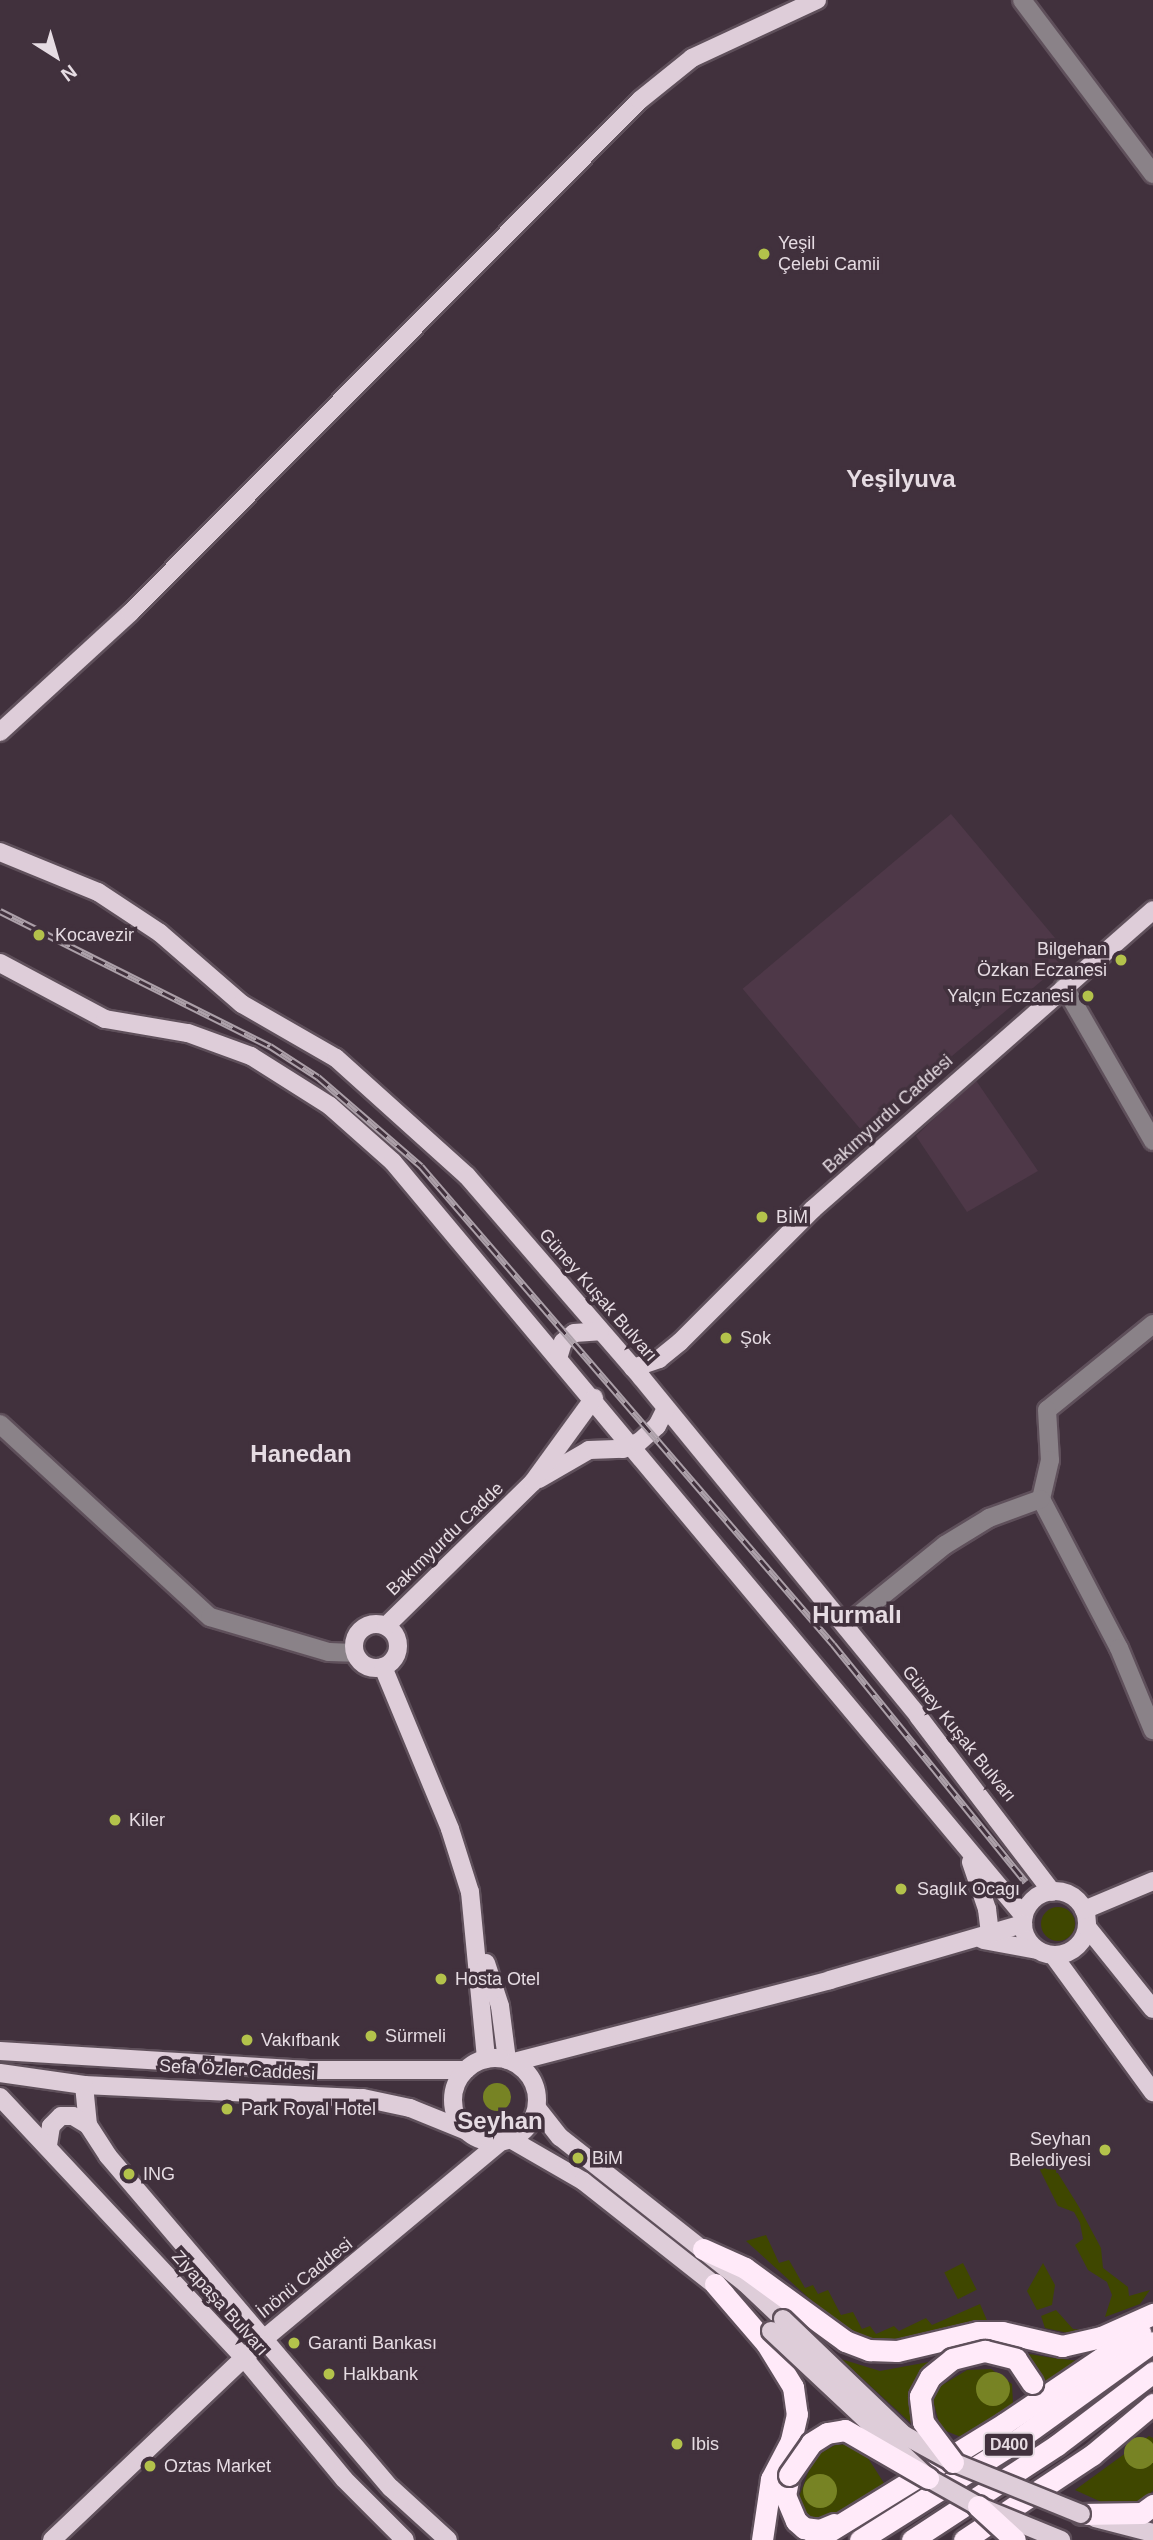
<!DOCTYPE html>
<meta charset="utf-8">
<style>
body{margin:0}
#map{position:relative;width:1153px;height:2540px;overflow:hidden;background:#41313d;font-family:Arial,sans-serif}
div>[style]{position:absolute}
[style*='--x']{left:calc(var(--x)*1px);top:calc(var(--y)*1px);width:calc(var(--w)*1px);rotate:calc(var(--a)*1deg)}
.built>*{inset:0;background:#4e3848;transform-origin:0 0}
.green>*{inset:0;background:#3f4700;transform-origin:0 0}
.round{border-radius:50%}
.water>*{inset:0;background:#778324}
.roads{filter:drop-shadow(2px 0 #5f505b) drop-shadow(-2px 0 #5f505b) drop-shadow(0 2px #5f505b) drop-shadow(0 -2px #5f505b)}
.minor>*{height:18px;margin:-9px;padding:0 9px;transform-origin:9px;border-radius:9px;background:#8a8288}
.major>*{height:18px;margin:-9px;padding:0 9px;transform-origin:9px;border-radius:9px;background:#decdd9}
.major>.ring{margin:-9px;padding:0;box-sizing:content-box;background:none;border:18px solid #decdd9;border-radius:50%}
.highway>*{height:21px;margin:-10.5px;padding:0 10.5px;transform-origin:10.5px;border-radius:10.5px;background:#ffeaf9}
.rail>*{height:7px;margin-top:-3.5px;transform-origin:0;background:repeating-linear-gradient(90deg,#41313d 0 13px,#aca0a9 0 26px);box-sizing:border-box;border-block:2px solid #aca0a9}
.bridges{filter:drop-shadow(2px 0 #5f505b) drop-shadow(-2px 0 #5f505b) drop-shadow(0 2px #5f505b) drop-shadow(0 -2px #5f505b)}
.major-bridge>*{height:18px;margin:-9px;padding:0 9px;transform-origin:9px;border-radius:9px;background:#decdd9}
.highway-bridge>*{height:21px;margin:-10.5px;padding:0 10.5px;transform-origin:10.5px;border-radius:10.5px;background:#ffeaf9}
.dots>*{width:19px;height:19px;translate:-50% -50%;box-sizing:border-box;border:4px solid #41313d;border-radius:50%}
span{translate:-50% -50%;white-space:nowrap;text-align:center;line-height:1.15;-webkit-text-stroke:7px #41313d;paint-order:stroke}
.shield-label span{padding:2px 5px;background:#41313d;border:2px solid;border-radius:5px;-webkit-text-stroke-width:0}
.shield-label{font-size:16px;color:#e6dce3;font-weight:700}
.poi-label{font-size:18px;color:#e6dce3}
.left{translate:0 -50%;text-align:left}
.right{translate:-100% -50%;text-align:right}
.street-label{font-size:18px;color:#e6dce3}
.district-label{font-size:24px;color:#e6dce3;font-weight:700}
.north{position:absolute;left:21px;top:21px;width:70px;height:70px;-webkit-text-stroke:5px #41313d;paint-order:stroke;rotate:143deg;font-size:19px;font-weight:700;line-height:28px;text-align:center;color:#e6dce3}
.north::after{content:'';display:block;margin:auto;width:24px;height:32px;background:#e6dce3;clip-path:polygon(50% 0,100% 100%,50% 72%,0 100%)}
</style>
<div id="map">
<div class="built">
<i style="left:951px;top:814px;width:186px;height:272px;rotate:50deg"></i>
<i style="clip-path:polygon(975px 1079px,1038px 1171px,967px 1212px,916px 1136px)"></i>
</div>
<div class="green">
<i class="round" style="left:1041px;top:1907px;width:34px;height:34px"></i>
<i style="clip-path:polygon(1036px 2162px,1051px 2162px,1079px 2207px,1101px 2248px,1103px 2268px,1128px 2287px,1129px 2296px,1150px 2290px,1140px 2304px,1105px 2317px,1112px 2295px,1107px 2282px,1088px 2270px,1075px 2245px,1083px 2239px,1080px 2223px,1074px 2212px,1058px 2206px)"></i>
<i style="clip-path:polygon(766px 2235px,779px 2263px,789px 2260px,805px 2288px,813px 2285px,818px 2294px,828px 2290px,841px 2315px,853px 2312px,862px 2329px,870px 2326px,876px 2334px,894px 2326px,899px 2331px,926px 2318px,932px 2325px,980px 2304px,989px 2325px,903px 2344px,854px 2339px,746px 2241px)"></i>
<i style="left:963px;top:2263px;width:30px;height:21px;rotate:63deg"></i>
<i style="clip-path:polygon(1043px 2263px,1055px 2285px,1052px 2305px,1037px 2310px,1027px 2291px)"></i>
<i style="clip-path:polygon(1056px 2310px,1073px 2329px,1092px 2331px,1077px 2335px,1045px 2328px,1041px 2316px)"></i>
<i style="clip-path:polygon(1011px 2351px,1053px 2358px,1089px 2362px,1042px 2394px)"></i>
<i style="clip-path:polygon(841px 2359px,880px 2371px,934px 2361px,912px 2391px,913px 2425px)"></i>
<i style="clip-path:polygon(991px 2369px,1012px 2384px,1013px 2404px,961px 2437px,941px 2429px,933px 2401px,939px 2387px,967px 2370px)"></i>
<i style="clip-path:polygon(1149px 2436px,1153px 2438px,1153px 2491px,1138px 2503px,1108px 2505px,1075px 2490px)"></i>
<i style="clip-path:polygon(851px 2444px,864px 2452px,884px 2483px,828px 2525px,804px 2519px,797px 2502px,814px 2457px,835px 2445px)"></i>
</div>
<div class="water">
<i class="round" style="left:483px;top:2083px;width:28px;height:28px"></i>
<i class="round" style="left:976px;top:2372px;width:34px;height:34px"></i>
<i class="round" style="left:1124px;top:2437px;width:32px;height:32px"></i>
<i class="round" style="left:803px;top:2474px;width:34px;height:34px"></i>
</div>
<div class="roads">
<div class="minor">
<i style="--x:1022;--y:0;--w:218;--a:53"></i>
<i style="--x:1064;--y:986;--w:179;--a:60.1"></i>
<i style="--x:1153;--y:1324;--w:136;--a:140.9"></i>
<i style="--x:1047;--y:1410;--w:50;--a:86.6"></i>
<i style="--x:1050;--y:1460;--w:40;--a:103"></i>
<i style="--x:1041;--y:1499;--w:168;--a:62.4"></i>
<i style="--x:1119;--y:1648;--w:89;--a:67.5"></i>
<i style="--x:0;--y:1424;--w:285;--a:42.6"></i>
<i style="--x:210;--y:1617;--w:124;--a:16.4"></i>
<i style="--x:329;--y:1652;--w:25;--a:2"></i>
<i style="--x:845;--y:1626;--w:129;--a:-39"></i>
<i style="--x:945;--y:1545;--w:52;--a:-31.5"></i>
<i style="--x:989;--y:1518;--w:55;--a:-20.1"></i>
</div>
<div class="major">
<i style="--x:0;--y:732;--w:176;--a:-42.5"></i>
<i style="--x:130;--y:613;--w:723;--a:-45.17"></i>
<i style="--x:640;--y:100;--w:67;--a:-38.9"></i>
<i style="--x:692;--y:58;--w:138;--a:-24.9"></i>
<i style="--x:0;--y:852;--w:106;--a:22.2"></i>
<i style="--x:98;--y:892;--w:74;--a:33.5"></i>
<i style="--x:160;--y:933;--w:108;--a:40.9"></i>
<i style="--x:242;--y:1004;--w:108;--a:29.9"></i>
<i style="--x:336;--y:1058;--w:176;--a:42"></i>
<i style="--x:467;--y:1176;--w:266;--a:49.1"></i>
<i style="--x:641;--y:1377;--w:438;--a:50.7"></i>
<i style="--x:918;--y:1716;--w:221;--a:52.7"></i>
<i style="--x:0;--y:963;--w:119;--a:28.1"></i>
<i style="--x:105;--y:1019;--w:84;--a:9.6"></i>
<i style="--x:188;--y:1033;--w:67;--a:20.1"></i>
<i style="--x:251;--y:1056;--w:93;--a:32.3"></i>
<i style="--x:330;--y:1106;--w:84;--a:41.6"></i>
<i style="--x:393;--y:1162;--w:983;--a:50.08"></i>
<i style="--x:559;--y:1355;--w:14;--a:-73"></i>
<i style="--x:563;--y:1342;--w:14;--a:-39"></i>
<i style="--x:574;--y:1333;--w:26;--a:-4"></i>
<i style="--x:633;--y:1368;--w:28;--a:-19"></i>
<i style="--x:659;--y:1359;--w:27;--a:-39"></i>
<i style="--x:680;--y:1342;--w:188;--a:-45"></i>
<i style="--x:813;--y:1209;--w:453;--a:-41.3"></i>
<i style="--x:539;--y:1479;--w:58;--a:-30.1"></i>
<i style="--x:589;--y:1450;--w:34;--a:-2"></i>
<i style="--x:623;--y:1449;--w:17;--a:-24"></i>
<i style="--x:639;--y:1442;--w:24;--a:-42"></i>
<i style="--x:657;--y:1426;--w:20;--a:-63"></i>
<i class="ring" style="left:354px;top:1624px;width:26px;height:26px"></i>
<i style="--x:386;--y:1626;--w:206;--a:-44.4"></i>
<i style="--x:533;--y:1482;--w:104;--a:-54"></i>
<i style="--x:383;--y:1667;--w:175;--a:67.5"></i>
<i style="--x:450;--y:1829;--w:66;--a:72.4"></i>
<i style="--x:470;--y:1892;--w:168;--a:84.5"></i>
<i style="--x:971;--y:1862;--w:50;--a:71.2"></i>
<i style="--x:987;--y:1909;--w:24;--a:83"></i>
<i class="ring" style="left:1023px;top:1891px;width:46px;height:46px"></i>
<i style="--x:1084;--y:1910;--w:75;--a:-22.8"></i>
<i style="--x:1087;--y:1927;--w:105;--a:51.2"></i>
<i style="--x:983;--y:1940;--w:55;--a:10.5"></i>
<i style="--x:1053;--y:1955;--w:170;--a:53.9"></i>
<i style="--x:486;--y:1963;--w:45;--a:72"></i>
<i style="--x:500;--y:2006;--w:54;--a:82.6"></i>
<i style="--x:0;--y:2051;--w:313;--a:3.5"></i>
<i style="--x:312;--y:2070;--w:154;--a:0"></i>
<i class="ring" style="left:453px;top:2058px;width:66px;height:66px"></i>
<i style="--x:514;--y:2062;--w:326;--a:-14.5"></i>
<i style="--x:830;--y:1980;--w:201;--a:-16.2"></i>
<i style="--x:0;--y:2073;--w:85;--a:8.1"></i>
<i style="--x:84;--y:2085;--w:279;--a:2.7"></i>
<i style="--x:363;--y:2098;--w:48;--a:12"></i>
<i style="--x:410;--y:2108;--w:61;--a:22"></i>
<i style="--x:84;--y:2085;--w:40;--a:84.3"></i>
<i style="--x:88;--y:2125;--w:37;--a:57"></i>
<i style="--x:108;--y:2156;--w:436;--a:49.6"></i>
<i style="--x:391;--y:2488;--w:77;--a:42.4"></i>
<i style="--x:0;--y:2097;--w:357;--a:46.9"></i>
<i style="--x:244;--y:2358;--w:157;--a:50.4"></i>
<i style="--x:344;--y:2479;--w:86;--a:45"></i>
<i style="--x:537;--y:2108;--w:37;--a:52"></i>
<i style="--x:560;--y:2137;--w:236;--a:38.3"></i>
<i style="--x:745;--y:2283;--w:52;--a:43.5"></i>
<i style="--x:512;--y:2140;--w:82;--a:30"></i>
<i style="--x:583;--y:2181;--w:181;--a:38.3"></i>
<i style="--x:48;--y:2145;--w:19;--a:-81"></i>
<i style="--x:51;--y:2126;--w:14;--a:-45"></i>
<i style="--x:61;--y:2116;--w:12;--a:0"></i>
<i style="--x:73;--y:2116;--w:17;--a:31"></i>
<i style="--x:1095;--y:2518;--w:60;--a:14.5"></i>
<i style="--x:52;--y:2540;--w:294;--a:-43.5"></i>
<i style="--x:265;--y:2338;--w:305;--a:-39.8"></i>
</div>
<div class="highway">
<i style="--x:703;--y:2249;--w:46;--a:24.3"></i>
<i style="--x:745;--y:2268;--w:124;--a:36.1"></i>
<i style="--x:845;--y:2341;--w:26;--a:21"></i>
<i style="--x:869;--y:2350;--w:28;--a:2"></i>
<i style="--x:897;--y:2351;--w:83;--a:-13.2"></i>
<i style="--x:978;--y:2332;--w:24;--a:0"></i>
<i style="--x:1002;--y:2332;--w:62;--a:13.1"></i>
<i style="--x:1062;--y:2346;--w:40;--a:-13"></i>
<i style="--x:1101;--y:2337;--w:57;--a:-23.9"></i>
<i style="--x:715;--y:2284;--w:78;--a:49.2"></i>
<i style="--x:766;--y:2343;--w:52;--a:58.5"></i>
<i style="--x:793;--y:2387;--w:27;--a:82"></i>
<i style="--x:797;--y:2414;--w:28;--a:103"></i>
<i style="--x:791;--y:2441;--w:43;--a:117.8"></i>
<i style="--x:771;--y:2479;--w:62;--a:98.4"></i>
<i style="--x:789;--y:2475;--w:20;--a:101"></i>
<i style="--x:785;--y:2495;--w:28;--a:67"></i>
<i style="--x:796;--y:2521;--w:11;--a:41"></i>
<i style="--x:804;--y:2528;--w:16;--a:7"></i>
<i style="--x:820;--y:2530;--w:15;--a:-23"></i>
<i style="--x:1081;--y:2514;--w:61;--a:-0.9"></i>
<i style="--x:1142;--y:2513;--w:14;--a:-36"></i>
<i style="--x:815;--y:2540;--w:223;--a:-31.6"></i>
<i style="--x:1005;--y:2423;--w:163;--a:-34"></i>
<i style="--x:860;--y:2540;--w:173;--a:-32.2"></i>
<i style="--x:1006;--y:2448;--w:181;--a:-35.8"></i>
<i style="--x:912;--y:2540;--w:173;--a:-33.2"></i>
<i style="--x:1057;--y:2445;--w:121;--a:-37.2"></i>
<i style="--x:964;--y:2540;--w:154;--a:-33.6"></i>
<i style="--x:1092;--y:2455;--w:80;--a:-39.9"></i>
</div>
</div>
<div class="rail">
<i style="--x:0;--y:911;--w:302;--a:26.6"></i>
<i style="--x:270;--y:1046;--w:57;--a:32.9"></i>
<i style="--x:318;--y:1077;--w:136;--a:40.8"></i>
<i style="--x:421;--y:1166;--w:631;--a:49.24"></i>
<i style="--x:833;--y:1644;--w:306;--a:51"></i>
</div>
<div class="bridges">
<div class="major-bridge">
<i style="--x:783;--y:2319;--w:168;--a:43.8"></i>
<i style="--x:904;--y:2435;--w:56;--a:28.9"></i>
<i style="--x:953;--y:2462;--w:138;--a:22.1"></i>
<i style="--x:771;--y:2331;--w:215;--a:43.1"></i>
<i style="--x:928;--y:2478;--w:57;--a:29.2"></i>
<i style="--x:978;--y:2506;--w:90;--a:22.3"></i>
</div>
<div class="highway-bridge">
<i style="--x:953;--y:2462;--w:50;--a:-126.9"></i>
<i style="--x:923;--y:2422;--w:26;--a:-97"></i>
<i style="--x:920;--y:2396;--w:21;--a:-62"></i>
<i style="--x:930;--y:2377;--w:28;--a:-39"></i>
<i style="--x:952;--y:2359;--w:34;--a:-14"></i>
<i style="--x:985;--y:2351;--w:32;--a:14"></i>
<i style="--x:1016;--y:2359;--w:29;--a:56"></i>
<i style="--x:789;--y:2475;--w:39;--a:-55"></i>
<i style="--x:811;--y:2443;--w:19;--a:-32"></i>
<i style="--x:827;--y:2433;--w:18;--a:-9"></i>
<i style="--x:845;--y:2430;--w:96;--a:30"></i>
<i style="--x:978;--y:2506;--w:50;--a:42.6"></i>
</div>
</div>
<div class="dots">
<i style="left:764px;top:254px;background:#b3c24b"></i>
<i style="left:39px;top:935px;background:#b3c24b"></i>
<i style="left:1121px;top:960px;background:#b3c24b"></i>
<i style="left:1088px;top:996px;background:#b3c24b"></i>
<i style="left:762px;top:1217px;background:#b3c24b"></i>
<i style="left:726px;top:1338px;background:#b3c24b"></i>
<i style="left:115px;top:1820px;background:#b3c24b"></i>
<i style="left:901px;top:1889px;background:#b3c24b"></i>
<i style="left:441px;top:1979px;background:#b3c24b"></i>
<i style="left:371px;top:2036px;background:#b3c24b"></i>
<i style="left:247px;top:2040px;background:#b3c24b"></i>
<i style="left:227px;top:2109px;background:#b3c24b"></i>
<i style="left:1105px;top:2150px;background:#b3c24b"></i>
<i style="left:578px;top:2158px;background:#b3c24b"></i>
<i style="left:129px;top:2174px;background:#b3c24b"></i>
<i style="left:294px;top:2343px;background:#b3c24b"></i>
<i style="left:329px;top:2374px;background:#b3c24b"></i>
<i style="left:677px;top:2444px;background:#b3c24b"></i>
<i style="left:150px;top:2466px;background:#b3c24b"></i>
</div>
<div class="shield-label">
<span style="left:1009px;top:2445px">D400</span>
</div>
<div class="poi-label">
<span class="left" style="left:778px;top:254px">Yeşil<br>Çelebi Camii</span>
<span class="left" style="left:55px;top:935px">Kocavezir</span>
<span class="right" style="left:1107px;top:960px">Bilgehan<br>Özkan Eczanesi</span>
<span class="right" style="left:1074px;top:996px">Yalçın Eczanesi</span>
<span class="left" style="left:776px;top:1217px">BİM</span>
<span class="left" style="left:740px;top:1338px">Şok</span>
<span class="left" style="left:129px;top:1820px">Kiler</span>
<span class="left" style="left:917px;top:1889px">Saglık Ocagı</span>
<span class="left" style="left:455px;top:1979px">Hosta Otel</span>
<span class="left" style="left:385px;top:2036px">Sürmeli</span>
<span class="left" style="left:261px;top:2040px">Vakıfbank</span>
<span class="left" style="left:241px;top:2109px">Park Royal Hotel</span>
<span class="right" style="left:1091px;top:2150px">Seyhan<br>Belediyesi</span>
<span class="left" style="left:592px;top:2158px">BiM</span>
<span class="left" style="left:143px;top:2174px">ING</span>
<span class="left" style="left:308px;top:2343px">Garanti Bankası</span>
<span class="left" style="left:343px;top:2374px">Halkbank</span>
<span class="left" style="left:691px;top:2444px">Ibis</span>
<span class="left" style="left:164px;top:2466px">Oztas Market</span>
</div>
<div class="street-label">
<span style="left:888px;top:1114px;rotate:-42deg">Bakımyurdu Caddesi</span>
<span style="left:598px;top:1295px;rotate:49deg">Güney Kuşak Bulvarı</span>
<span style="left:445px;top:1539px;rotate:-44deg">Bakımyurdu Cadde</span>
<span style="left:959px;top:1734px;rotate:51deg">Güney Kuşak Bulvarı</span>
<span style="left:237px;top:2070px;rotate:3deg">Sefa Özler Caddesi</span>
<span style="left:305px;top:2278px;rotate:-39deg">İnönü Caddesi</span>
<span style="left:220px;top:2303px;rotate:48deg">Ziyapaşa Bulvarı</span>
</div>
<div class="district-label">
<span style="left:901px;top:479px">Yeşilyuva</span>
<span style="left:301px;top:1454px">Hanedan</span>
<span style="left:857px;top:1615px">Hurmalı</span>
<span style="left:500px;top:2121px">Seyhan</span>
</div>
<div class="north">N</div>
</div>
